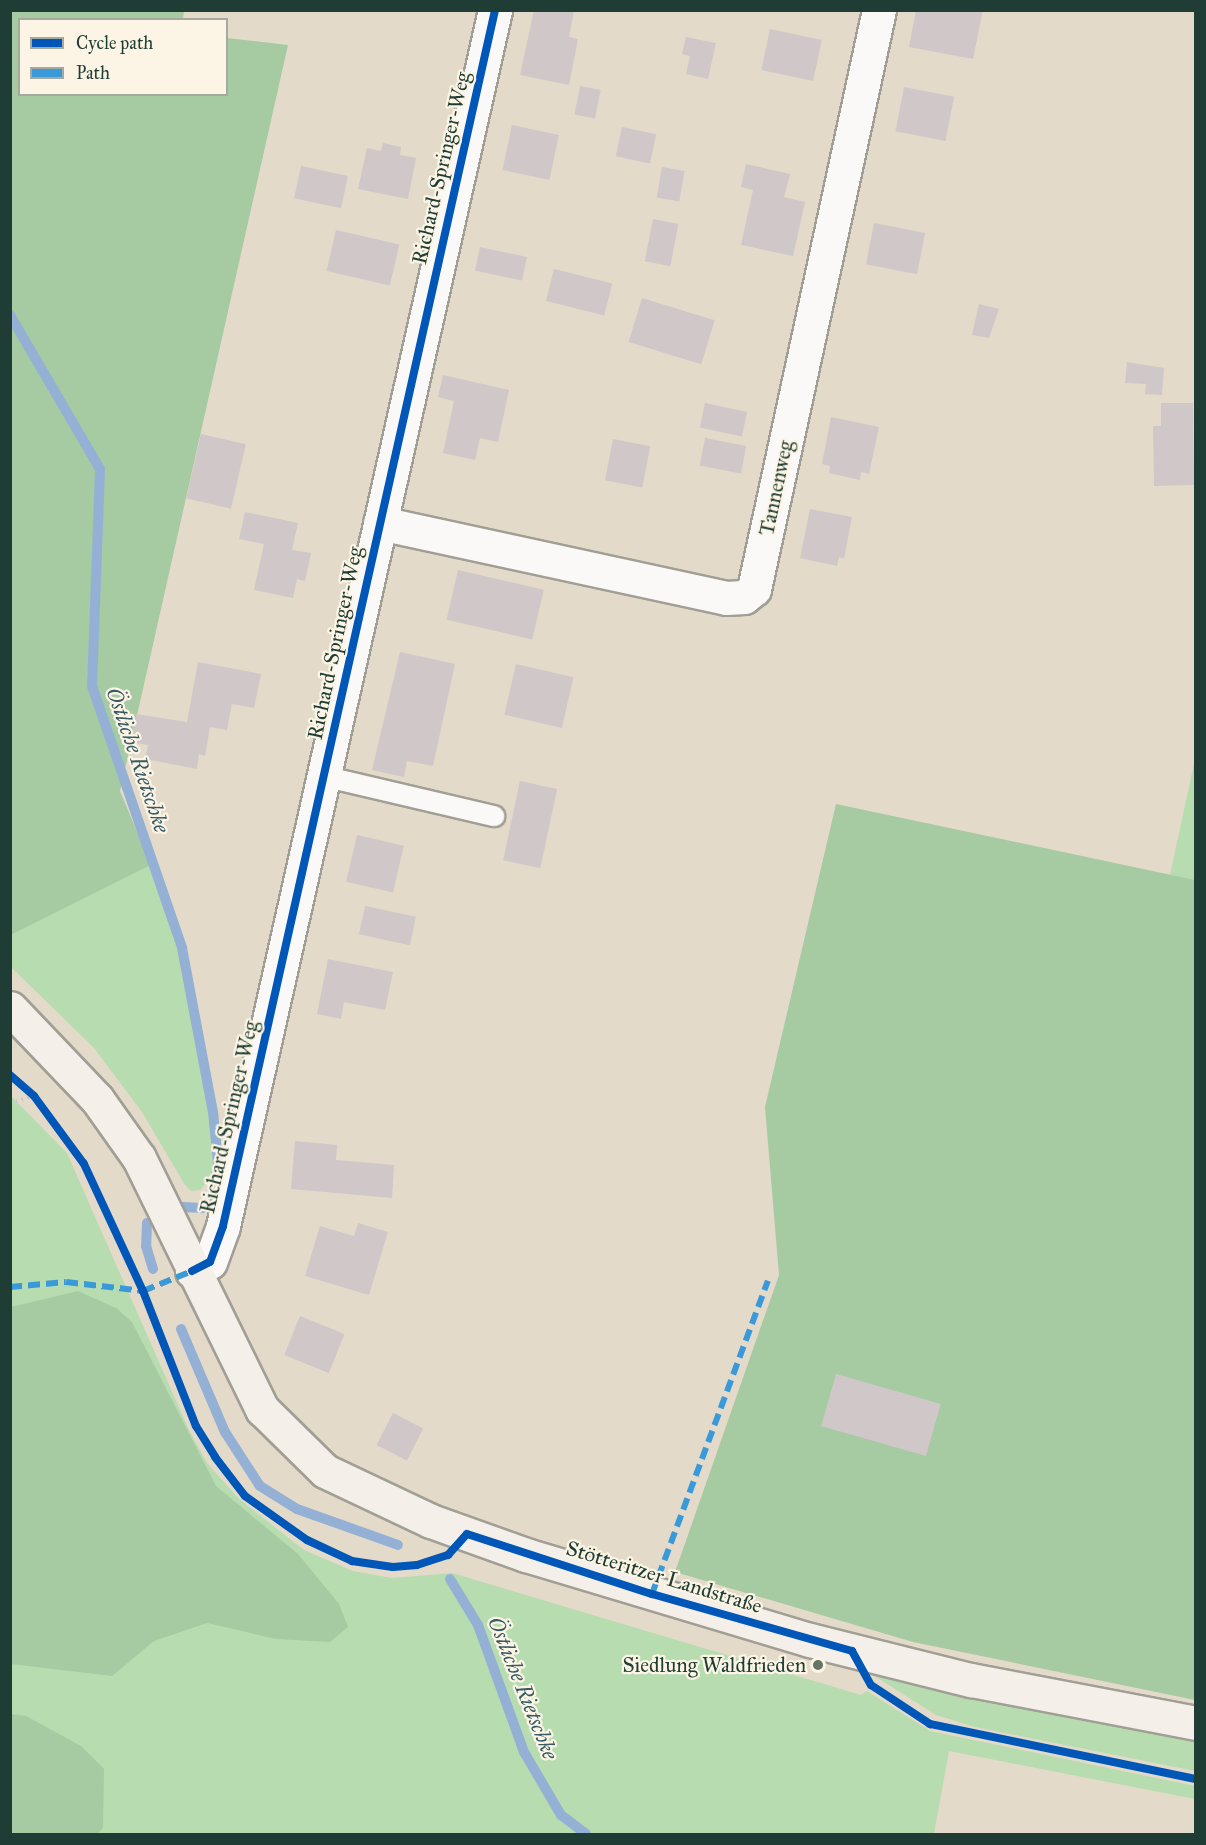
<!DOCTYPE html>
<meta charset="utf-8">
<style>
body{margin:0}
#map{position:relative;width:1206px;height:1845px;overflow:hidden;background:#e4dac9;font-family:"IM FELL Great Primer",serif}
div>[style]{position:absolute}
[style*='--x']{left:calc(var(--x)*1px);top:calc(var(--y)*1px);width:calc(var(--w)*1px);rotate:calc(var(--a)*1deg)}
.green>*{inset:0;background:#b6dcb0}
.forest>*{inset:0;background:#a6caa2}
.stream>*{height:10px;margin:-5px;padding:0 5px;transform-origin:5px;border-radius:5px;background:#94b1d5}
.building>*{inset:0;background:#d0c7c8;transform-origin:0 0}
.path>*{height:4px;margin-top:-2px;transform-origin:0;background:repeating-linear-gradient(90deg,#c9c9c4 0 1.5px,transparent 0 6px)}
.roads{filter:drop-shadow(2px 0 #a19f95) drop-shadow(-2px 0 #a19f95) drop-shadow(0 2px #a19f95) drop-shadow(0 -2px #a19f95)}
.service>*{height:20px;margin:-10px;padding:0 10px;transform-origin:10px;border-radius:10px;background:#fbf9f7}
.minor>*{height:33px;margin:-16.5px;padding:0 16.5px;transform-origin:16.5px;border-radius:16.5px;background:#fbf9f7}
.secondary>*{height:33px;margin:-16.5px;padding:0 16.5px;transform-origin:16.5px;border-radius:16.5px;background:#f4efe8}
.quiet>*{height:6px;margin-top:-3px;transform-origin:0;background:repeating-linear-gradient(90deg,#3a99d8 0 12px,transparent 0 18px)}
.cycleway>*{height:8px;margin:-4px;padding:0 4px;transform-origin:4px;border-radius:4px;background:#0057b8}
.dots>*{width:16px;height:16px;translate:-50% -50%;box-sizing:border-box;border:3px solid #fcf5e5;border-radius:50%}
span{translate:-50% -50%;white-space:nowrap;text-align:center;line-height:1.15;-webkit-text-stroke:4.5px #fcf5e5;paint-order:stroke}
.street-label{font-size:21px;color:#1f3d34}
.poi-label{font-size:21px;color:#1f3d34}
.right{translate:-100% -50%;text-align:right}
.water-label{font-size:22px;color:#385b66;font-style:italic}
.frame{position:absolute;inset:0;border:12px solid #1f3d34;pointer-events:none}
.legend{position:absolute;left:18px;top:18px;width:210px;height:78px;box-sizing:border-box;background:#fcf5e5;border:2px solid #a4ab9e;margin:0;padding:8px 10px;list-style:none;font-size:18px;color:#1f3d34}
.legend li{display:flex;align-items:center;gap:12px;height:30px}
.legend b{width:30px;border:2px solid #a4ab9e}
</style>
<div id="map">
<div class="green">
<i style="clip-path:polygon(1195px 759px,1195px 880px,1170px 875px)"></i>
<i style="clip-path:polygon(151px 865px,179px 946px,209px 1112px,214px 1160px,210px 1179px,200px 1190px,191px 1191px,185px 1185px,142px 1112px,94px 1048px,11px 967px,11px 935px)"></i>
<i style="clip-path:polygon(10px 1095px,67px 1153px,188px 1428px,207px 1463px,239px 1499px,304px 1550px,353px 1571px,392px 1578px,452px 1573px,861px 1695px,867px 1691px,930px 1731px,1195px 1786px,1195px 1799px,949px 1751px,934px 1834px,11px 1834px)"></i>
<i style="clip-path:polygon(873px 1675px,1195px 1741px,1195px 1771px,975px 1727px,936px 1715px)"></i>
</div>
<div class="forest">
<i style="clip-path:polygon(11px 11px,184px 11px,183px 19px,20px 20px,20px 94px,226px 94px,227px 38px,288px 45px,120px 791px,151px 865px,11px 935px)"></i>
<i style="clip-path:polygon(836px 804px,1195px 880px,1195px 1700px,913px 1642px,675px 1572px,779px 1275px,765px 1107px)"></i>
<i style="clip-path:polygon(78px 1291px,116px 1308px,132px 1322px,216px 1486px,298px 1554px,339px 1604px,348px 1627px,330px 1642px,276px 1639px,207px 1623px,154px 1641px,112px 1676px,11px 1664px,11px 1307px)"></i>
<i style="clip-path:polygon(11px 1714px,26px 1716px,81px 1746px,104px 1769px,103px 1827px,98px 1834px,11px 1834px)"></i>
</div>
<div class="stream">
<i style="--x:10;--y:315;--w:178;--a:59.7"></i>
<i style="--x:100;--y:469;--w:217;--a:92.1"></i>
<i style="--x:92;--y:686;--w:277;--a:71"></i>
<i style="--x:182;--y:948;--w:167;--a:79.3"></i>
<i style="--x:213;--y:1112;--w:50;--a:84.3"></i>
<i style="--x:218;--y:1162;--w:38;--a:99"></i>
<i style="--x:212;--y:1200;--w:13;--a:141"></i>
<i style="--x:202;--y:1208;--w:19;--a:-177"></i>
<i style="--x:147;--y:1223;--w:23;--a:92"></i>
<i style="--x:146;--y:1246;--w:24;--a:73"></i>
<i style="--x:181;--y:1329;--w:112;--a:66.9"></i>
<i style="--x:225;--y:1432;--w:64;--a:57.1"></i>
<i style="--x:260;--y:1486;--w:44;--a:31.9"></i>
<i style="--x:297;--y:1509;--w:107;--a:19.6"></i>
<i style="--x:450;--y:1579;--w:54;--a:58.7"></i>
<i style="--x:478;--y:1625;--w:135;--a:70.1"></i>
<i style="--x:524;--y:1752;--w:73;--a:59.6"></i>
<i style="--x:561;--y:1815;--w:31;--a:37"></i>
</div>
<div class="building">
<i style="clip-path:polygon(534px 10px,574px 11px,569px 37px,578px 39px,569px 85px,520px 75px)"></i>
<i style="clip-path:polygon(916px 10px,983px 10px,973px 59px,909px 47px)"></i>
<i style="left:770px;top:29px;width:53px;height:42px;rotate:12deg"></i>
<i style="clip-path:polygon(686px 37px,716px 43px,708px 79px,686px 74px,690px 56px,682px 54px)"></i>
<i style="left:580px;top:86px;width:21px;height:29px;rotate:11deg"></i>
<i style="left:904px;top:87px;width:51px;height:45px;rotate:11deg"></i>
<i style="left:512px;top:125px;width:48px;height:46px;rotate:12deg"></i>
<i style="left:622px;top:127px;width:35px;height:30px;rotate:12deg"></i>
<i style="clip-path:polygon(383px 143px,401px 147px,400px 155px,416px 158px,408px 199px,358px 189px,367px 148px,381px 151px)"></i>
<i style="clip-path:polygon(746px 164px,790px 174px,784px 197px,805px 202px,793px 256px,741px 245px,753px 190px,741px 187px)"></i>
<i style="left:301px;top:166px;width:48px;height:33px;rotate:12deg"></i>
<i style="left:662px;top:167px;width:23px;height:31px;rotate:10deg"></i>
<i style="left:653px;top:219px;width:26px;height:43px;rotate:11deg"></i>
<i style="left:874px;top:223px;width:52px;height:42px;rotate:11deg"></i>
<i style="left:336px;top:230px;width:65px;height:42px;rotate:13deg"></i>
<i style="left:480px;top:247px;width:48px;height:24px;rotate:12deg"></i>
<i style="left:554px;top:269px;width:60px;height:33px;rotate:14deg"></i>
<i style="left:642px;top:298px;width:76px;height:46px;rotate:17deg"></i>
<i style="clip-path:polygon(979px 304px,999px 309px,989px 338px,972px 335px)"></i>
<i style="clip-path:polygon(1127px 362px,1164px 368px,1162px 395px,1145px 394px,1146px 384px,1125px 383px)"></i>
<i style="clip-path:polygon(443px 375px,509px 390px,498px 442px,480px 438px,475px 460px,443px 453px,454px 401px,438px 397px)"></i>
<i style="left:705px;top:403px;width:43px;height:25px;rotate:12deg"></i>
<i style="clip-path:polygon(1161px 403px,1193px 403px,1194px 485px,1154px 486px,1153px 426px,1161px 426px)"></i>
<i style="clip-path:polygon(831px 417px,879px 427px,869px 474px,861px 472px,860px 480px,829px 473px,830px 466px,822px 464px)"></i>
<i style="left:201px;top:434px;width:46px;height:66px;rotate:13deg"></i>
<i style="left:705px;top:438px;width:42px;height:28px;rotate:11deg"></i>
<i style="left:613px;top:439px;width:38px;height:42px;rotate:11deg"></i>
<i style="clip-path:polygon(810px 509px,852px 517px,844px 559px,839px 557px,837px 566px,800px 558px)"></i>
<i style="clip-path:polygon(245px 512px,298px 523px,292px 550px,311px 553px,305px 581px,297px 579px,293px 598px,254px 590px,264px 544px,239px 539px)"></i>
<i style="left:458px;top:570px;width:88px;height:51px;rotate:13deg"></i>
<i style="clip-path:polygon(400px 652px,455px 664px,433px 766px,407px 761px,404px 777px,372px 770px)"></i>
<i style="clip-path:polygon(198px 662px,261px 674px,254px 708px,232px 704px,227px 730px,210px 727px,205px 756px,199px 754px,197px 769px,145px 759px,148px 745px,130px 742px,136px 714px,187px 722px)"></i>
<i style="left:516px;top:664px;width:59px;height:52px;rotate:13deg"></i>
<i style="left:520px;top:781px;width:38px;height:81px;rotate:12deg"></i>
<i style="left:357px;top:835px;width:48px;height:48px;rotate:13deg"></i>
<i style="left:365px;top:906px;width:52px;height:29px;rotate:12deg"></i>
<i style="clip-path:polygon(328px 959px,393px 972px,385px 1010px,344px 1002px,341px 1019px,317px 1014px)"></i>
<i style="clip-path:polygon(295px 1141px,337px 1145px,336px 1160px,394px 1165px,392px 1198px,291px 1189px)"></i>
<i style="clip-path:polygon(358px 1223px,388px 1232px,369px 1295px,305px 1276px,320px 1226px,354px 1236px)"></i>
<i style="left:300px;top:1316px;width:48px;height:42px;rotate:22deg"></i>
<i style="left:836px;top:1374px;width:109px;height:54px;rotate:16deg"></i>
<i style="left:393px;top:1413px;width:34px;height:36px;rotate:27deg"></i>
</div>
<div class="path">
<i style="--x:10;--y:1103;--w:25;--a:-16"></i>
</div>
<div class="roads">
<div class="service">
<i style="--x:323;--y:776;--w:176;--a:13.2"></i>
</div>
<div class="minor">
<i style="--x:380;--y:523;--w:354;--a:12.2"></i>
<i style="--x:726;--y:598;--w:18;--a:-3"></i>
<i style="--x:744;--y:597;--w:13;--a:-39"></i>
<i style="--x:754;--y:589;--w:592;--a:-77.82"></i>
<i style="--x:192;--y:1271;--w:20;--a:-27"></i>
<i style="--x:210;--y:1262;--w:38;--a:-70"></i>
<i style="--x:223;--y:1226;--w:1246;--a:-77.39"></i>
</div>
<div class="secondary">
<i style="--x:10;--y:1008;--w:126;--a:46.3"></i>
<i style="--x:97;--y:1099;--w:72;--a:54.6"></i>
<i style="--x:139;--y:1158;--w:280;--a:63.9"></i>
<i style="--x:262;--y:1409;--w:88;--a:44.5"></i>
<i style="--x:325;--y:1471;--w:117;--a:25.3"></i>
<i style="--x:431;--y:1521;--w:101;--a:19.7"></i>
<i style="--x:526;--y:1555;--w:296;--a:16.7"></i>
<i style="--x:810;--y:1640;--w:166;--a:14"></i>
<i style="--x:971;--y:1680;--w:229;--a:10.8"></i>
</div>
</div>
<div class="quiet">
<i style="--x:10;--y:1287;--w:56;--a:-5.1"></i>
<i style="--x:66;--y:1282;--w:78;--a:6.7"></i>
<i style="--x:143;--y:1291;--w:53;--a:-22.2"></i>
<i style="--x:652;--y:1594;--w:334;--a:-69.7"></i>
</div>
<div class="cycleway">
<i style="--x:10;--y:1075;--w:32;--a:41"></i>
<i style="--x:34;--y:1096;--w:84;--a:53.7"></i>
<i style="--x:84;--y:1164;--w:140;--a:65.1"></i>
<i style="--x:143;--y:1291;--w:145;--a:68.6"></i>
<i style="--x:196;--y:1426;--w:36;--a:58"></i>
<i style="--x:215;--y:1457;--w:49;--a:52.4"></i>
<i style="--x:245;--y:1496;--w:76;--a:35.4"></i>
<i style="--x:307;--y:1540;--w:50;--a:25"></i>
<i style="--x:352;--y:1561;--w:41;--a:8.3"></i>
<i style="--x:393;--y:1567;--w:24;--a:-5"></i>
<i style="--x:417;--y:1565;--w:33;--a:-18"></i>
<i style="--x:448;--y:1555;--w:28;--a:-48"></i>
<i style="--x:467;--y:1534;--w:194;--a:18"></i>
<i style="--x:652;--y:1594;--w:208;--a:15.9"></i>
<i style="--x:852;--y:1651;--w:39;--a:61"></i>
<i style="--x:871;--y:1685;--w:71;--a:33.5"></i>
<i style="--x:930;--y:1724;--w:272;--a:11.7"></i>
<i style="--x:192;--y:1271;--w:20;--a:-27"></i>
<i style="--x:210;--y:1262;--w:38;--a:-70"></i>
<i style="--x:223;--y:1226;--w:1246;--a:-77.39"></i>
</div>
<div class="dots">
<i style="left:818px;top:1665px;background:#647468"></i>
</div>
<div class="street-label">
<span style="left:441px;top:168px;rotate:-77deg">Richard-Springer-Weg</span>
<span style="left:776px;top:488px;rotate:-78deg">Tannenweg</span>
<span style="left:335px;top:643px;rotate:-78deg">Richard-Springer-Weg</span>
<span style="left:229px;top:1117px;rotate:-77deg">Richard-Springer-Weg</span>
<span style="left:664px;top:1577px;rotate:17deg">Stötteritzer Landstraße</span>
</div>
<div class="poi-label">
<span class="right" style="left:806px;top:1665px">Siedlung Waldfrieden</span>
</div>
<div class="water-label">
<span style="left:138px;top:760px;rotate:71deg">Östliche Rietschke</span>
<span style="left:523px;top:1688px;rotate:68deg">Östliche Rietschke</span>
</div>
<div class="frame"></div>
<ul class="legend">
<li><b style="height:8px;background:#0057b8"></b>Cycle path</li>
<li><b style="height:8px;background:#3a99d8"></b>Path</li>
</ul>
</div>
